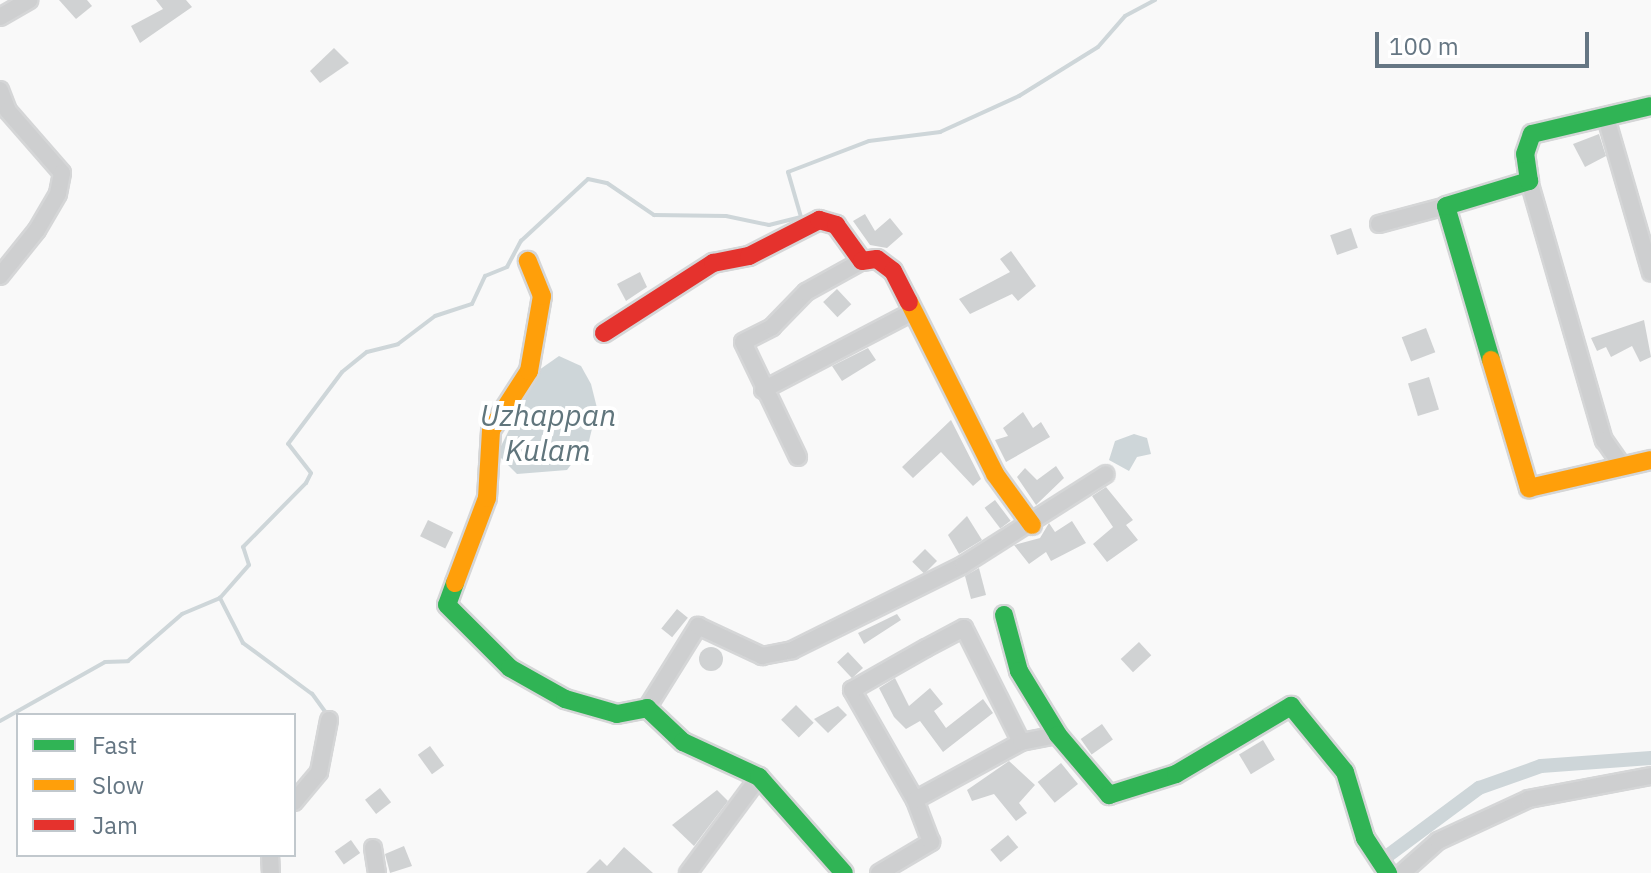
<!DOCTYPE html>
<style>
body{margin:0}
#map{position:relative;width:1651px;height:873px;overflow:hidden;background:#f9f9f9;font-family:"IBM Plex Sans",sans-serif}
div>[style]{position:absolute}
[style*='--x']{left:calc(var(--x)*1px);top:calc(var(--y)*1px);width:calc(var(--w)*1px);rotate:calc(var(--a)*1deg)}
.water>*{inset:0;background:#ced6d9}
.stream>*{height:4px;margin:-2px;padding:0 2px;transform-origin:2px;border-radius:2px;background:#ced6d9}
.canal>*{height:14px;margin:-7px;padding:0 7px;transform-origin:7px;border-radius:7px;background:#ced6d9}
.building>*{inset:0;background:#d0d2d3;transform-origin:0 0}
.round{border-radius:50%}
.roads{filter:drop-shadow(2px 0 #d5d6d7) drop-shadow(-2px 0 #d5d6d7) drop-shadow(0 2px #d5d6d7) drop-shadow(0 -2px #d5d6d7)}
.street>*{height:16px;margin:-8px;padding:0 8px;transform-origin:8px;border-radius:8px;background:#cecfd0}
.fast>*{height:18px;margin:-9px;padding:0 9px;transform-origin:9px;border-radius:9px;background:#30b455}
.slow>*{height:18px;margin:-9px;padding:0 9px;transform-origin:9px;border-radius:9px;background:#ff9f0a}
.jam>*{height:18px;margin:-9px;padding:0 9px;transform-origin:9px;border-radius:9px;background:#e5322d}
span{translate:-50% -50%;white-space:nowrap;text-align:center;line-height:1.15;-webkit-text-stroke:8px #fff;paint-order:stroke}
.water-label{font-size:30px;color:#60757c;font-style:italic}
.legend{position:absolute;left:16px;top:713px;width:280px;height:144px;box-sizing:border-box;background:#fff;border:2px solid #c1c8cd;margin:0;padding:10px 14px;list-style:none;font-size:24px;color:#657683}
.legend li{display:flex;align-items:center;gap:16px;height:40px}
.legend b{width:40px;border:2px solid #c1c8cd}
.scale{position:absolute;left:1375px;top:32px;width:214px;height:36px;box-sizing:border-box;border:4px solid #657683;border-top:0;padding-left:10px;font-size:24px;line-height:28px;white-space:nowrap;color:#657683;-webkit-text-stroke:6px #fff;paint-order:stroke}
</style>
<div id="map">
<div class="water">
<i style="clip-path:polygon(559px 356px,581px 366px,591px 384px,597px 408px,589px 441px,567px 470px,517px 474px,497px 454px,539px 370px)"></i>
<i style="clip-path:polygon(1134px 434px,1147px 438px,1151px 454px,1137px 457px,1129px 471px,1109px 460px,1115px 441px)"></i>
</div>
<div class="stream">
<i style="--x:329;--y:717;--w:29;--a:-126"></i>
<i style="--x:312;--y:694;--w:86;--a:-143.5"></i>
<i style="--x:243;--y:643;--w:51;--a:-117.1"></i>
<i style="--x:220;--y:598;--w:44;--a:-48.7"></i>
<i style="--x:249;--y:565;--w:19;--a:-108"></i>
<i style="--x:243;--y:547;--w:90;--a:-45.5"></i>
<i style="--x:306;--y:483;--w:11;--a:-63"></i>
<i style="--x:311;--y:473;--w:37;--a:-128"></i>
<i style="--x:288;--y:444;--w:90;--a:-53.1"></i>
<i style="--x:342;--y:372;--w:32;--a:-39"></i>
<i style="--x:367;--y:352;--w:32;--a:-14"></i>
<i style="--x:398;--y:344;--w:46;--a:-37.1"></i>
<i style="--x:435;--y:316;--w:39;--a:-18"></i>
<i style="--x:472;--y:304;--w:31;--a:-65"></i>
<i style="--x:485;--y:276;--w:24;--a:-22"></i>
<i style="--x:507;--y:267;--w:30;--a:-62"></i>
<i style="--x:521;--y:241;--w:91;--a:-42.8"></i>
<i style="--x:588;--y:179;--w:19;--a:12"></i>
<i style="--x:607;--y:183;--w:57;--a:34.2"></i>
<i style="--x:654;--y:215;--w:72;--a:0.8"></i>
<i style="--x:726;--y:216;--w:44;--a:11.8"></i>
<i style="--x:769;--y:225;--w:33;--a:-14"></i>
<i style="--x:801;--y:217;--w:47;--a:-106.1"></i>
<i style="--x:788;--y:172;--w:87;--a:-20.9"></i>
<i style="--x:869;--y:141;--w:72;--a:-7.2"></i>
<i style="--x:940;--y:132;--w:87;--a:-24.5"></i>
<i style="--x:1019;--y:96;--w:93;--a:-31.8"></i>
<i style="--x:1098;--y:47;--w:41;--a:-48.9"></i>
<i style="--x:1125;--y:16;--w:34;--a:-28"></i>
<i style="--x:0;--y:721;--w:120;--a:-29.3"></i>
<i style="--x:105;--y:662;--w:23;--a:-2"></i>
<i style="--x:128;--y:661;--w:72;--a:-41"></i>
<i style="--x:182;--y:614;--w:41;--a:-22.8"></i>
<i style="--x:328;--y:762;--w:35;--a:-80"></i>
</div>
<div class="canal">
<i style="--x:1386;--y:857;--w:116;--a:-36.6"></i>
<i style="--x:1479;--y:788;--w:66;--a:-19.5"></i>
<i style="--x:1541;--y:766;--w:110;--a:-4.2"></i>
</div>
<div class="building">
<i style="clip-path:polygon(59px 0,87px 0,92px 6px,76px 19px)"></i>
<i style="clip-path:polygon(156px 0,186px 0,192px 7px,140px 43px,131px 26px,163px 9px)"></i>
<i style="clip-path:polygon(334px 48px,349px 63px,320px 83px,310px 71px)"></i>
<i style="clip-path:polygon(1599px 134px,1606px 156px,1585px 167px,1573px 144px)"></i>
<i style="clip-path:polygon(865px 214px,875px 231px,890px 218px,903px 234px,887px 248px,870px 245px,853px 221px)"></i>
<i style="left:1351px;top:228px;width:21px;height:22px;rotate:71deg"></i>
<i style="clip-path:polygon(1011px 251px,1036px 286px,1018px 301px,1012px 294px,970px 314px,959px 299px,1010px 272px,1000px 259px)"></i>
<i style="clip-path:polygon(640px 272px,647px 287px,626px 301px,617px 284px)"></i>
<i style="left:837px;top:289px;width:21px;height:19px;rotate:47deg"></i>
<i style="clip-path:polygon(1644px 320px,1651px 357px,1640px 362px,1632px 346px,1611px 357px,1606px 347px,1597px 351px,1591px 338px)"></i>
<i style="left:1426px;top:328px;width:26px;height:26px;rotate:69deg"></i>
<i style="clip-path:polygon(868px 348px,876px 360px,842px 381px,832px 366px)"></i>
<i style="left:1429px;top:377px;width:34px;height:22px;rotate:73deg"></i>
<i style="clip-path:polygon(1023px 412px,1033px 428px,1041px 422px,1050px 437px,1006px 462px,995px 440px,1008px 436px,1003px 428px)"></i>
<i style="clip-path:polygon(951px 420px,981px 479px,973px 486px,941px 452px,913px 478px,902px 467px)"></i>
<i style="clip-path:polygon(1056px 466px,1064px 478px,1036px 505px,1017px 477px,1025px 468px,1037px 480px)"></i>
<i style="clip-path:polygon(1106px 487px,1133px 520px,1126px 525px,1138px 540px,1107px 562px,1093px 544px,1113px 527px,1092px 496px)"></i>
<i style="left:995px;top:500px;width:26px;height:13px;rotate:53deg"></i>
<i style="clip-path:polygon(967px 516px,982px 540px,959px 554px,948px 535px)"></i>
<i style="left:428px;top:520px;width:28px;height:18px;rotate:26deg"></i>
<i style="clip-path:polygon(1072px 521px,1086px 543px,1051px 561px,1046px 552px,1029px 564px,1014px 545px,1040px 538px,1049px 523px,1055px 532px)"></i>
<i style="left:925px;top:549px;width:17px;height:18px;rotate:45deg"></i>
<i style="clip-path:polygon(979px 568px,986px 595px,971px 599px,965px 576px)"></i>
<i style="left:677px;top:609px;width:14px;height:25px;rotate:39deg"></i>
<i style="clip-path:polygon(897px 614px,901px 620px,864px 644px,858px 633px)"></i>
<i style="left:1139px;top:642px;width:18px;height:25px;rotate:47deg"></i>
<i class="round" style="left:699px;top:647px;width:24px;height:24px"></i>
<i style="left:848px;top:652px;width:22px;height:15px;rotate:47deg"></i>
<i style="clip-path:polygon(895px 678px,909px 706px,930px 688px,943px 704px,934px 711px,946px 728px,983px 699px,993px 713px,943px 752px,920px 721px,906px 729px,894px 717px,879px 688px)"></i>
<i style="left:796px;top:705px;width:25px;height:21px;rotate:45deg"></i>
<i style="clip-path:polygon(838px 706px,847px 715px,828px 733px,814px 719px)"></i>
<i style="left:1102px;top:724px;width:19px;height:26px;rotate:55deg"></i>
<i style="left:1263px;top:740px;width:23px;height:28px;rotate:59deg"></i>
<i style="left:430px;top:746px;width:24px;height:15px;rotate:54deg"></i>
<i style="clip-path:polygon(1009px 761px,1035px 785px,1019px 803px,1027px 813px,1016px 821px,994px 794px,972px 801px,967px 790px)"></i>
<i style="left:1061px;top:763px;width:27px;height:30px;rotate:51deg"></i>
<i style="left:380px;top:788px;width:18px;height:19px;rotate:52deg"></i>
<i style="clip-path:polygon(717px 790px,728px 801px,694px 846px,672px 825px)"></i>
<i style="left:1008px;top:835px;width:16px;height:23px;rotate:50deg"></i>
<i style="left:351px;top:840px;width:16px;height:20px;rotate:55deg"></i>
<i style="clip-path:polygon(404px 846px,412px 866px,390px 873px,385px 854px)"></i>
<i style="clip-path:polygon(624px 847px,653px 873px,586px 873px,600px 859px,607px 866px)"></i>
</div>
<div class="roads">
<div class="street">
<i style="--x:0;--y:17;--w:34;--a:-30"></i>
<i style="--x:0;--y:90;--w:22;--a:69"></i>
<i style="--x:8;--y:111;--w:82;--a:48.9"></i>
<i style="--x:62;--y:173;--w:21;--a:101"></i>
<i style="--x:58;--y:194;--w:42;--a:120.3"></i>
<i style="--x:37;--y:230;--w:59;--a:128.8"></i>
<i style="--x:1606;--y:118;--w:161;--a:73.8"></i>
<i style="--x:1529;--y:181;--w:270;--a:73.9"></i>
<i style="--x:1604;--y:440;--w:33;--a:55"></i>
<i style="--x:1379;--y:224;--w:69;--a:-15"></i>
<i style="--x:763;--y:390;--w:168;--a:-27.6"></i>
<i style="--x:798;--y:457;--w:127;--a:-115.6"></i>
<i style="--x:743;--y:342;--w:33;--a:-27"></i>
<i style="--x:772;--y:327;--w:49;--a:-45.8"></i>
<i style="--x:806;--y:292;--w:64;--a:-29"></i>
<i style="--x:647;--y:708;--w:97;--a:-58.1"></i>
<i style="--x:698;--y:626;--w:71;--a:25.1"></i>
<i style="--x:762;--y:656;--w:31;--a:-11"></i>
<i style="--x:792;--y:650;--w:191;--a:-26.4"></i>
<i style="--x:963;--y:565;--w:169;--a:-32.5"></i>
<i style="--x:915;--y:800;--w:127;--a:-119.8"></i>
<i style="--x:852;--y:690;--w:85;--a:-29.6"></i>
<i style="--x:926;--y:648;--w:43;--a:-27.8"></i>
<i style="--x:964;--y:628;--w:127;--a:63.4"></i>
<i style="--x:294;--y:802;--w:39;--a:-50"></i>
<i style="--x:319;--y:772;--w:53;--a:-79.1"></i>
<i style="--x:373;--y:848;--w:25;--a:81"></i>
<i style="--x:270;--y:855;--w:18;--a:87"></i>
<i style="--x:688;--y:873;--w:119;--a:-53.5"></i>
<i style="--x:879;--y:873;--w:61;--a:-30.8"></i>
<i style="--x:931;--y:842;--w:45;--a:-110.9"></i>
<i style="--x:915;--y:800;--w:121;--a:-28.7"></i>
<i style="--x:1021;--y:742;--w:38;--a:-11"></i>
<i style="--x:1402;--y:873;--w:48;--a:-41.6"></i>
<i style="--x:1438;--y:841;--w:100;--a:-24.8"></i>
<i style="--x:1529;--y:799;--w:124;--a:-10.7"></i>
</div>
<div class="fast">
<i style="--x:1491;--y:360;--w:160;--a:-106.3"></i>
<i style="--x:1446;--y:206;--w:87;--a:-16.8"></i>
<i style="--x:1529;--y:181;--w:27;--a:-98"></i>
<i style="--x:1525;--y:154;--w:21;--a:-71"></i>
<i style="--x:1532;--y:134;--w:122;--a:-13.2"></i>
<i style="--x:455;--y:583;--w:23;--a:110"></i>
<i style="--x:447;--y:605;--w:89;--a:45"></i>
<i style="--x:510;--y:668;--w:63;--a:29.4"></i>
<i style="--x:565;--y:699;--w:54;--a:16.1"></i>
<i style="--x:617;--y:714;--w:31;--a:-11"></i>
<i style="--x:647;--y:708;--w:50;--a:43.4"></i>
<i style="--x:683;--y:742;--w:84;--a:24.7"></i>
<i style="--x:759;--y:777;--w:128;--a:48.5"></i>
<i style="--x:1004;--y:615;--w:58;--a:75"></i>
<i style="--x:1019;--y:671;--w:75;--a:58.6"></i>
<i style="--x:1058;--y:735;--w:79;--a:49.6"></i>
<i style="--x:1109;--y:795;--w:70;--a:-17.4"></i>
<i style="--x:1176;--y:774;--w:134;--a:-30.6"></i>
<i style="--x:1291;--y:706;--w:85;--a:50.7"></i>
<i style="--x:1345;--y:772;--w:69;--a:73.1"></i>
<i style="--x:1365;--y:838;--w:42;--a:56.7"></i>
</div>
<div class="slow">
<i style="--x:909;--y:302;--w:192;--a:63.4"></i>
<i style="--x:995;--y:474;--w:63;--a:54"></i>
<i style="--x:1491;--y:360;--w:134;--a:73.5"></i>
<i style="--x:1529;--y:488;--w:125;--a:-12.9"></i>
<i style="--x:455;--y:583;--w:91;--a:-69.4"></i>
<i style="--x:487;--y:498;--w:68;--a:-86.6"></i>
<i style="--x:491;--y:430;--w:70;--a:-57.2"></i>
<i style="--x:529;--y:371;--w:76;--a:-80.2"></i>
<i style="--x:542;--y:296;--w:38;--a:-112"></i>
</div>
<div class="jam">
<i style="--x:604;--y:333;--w:130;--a:-32.7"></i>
<i style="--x:713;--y:263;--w:37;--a:-11"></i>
<i style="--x:749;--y:256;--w:79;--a:-27.2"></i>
<i style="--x:819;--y:220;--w:18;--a:16"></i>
<i style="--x:836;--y:225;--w:44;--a:54.2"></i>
<i style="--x:862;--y:261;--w:15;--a:-8"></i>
<i style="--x:877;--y:259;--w:20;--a:37"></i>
<i style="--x:893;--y:271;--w:35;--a:63"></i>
</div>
</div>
<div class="water-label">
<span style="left:548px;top:432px">Uzhappan<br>Kulam</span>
</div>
<ul class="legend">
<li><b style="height:10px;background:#30b455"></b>Fast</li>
<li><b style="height:10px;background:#ff9f0a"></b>Slow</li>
<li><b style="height:10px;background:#e5322d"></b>Jam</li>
</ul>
<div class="scale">100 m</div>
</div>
